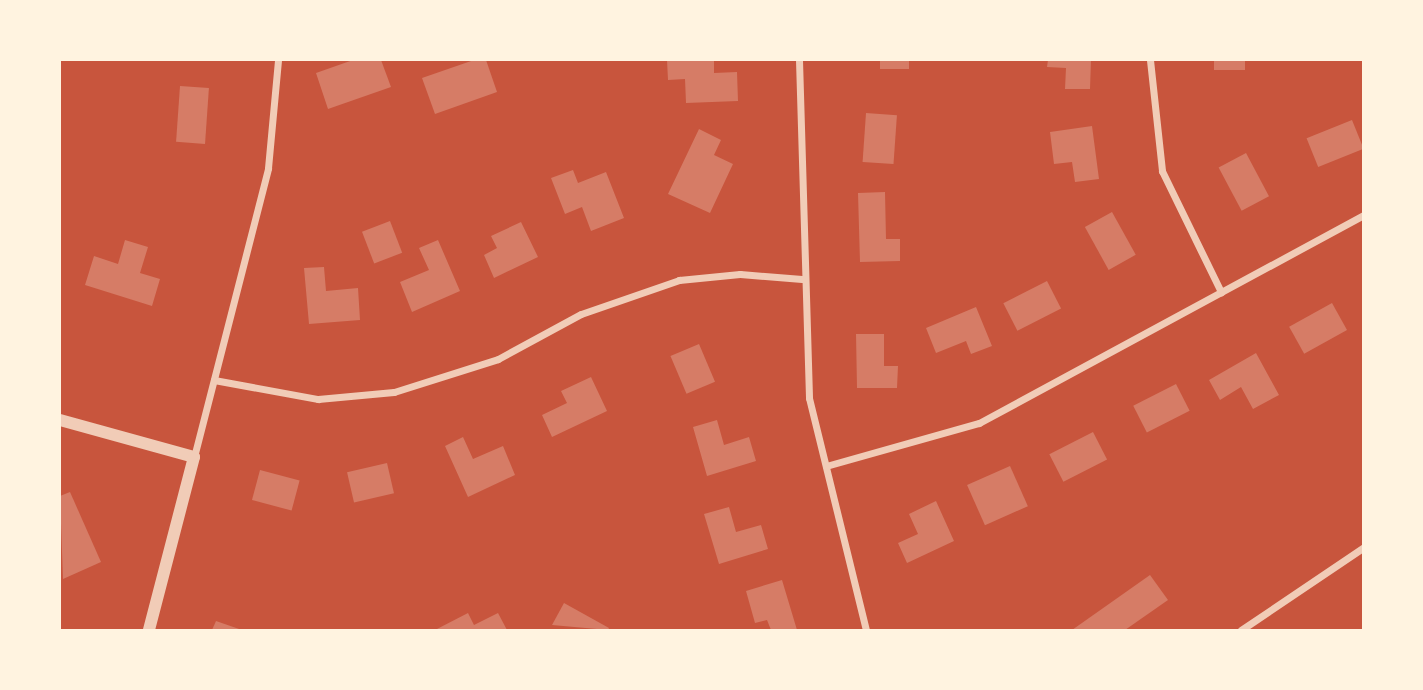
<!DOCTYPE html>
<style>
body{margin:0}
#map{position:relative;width:1423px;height:690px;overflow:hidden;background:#c8553d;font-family:"IBM Plex Serif",serif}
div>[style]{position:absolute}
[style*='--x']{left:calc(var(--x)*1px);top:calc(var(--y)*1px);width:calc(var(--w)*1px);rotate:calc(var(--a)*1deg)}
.building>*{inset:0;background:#d67c66;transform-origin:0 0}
.minor>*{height:7px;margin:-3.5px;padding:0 3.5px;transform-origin:3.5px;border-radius:3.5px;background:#f1ccb7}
.tertiary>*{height:12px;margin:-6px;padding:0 6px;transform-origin:6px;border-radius:6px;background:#f1ccb7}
span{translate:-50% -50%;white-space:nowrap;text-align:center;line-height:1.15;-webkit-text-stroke:5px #fff3e0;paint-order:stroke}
.frame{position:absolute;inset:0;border:61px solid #fff3e0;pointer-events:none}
</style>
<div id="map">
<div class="building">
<i style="clip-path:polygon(353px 60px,381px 60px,391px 87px,328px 109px,316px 73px)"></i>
<i style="clip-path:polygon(474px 60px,486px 60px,497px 92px,435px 114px,422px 78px)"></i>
<i style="clip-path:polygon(667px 60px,714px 60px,714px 73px,737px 72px,738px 101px,686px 103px,685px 79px,668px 80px)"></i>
<i style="left:880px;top:60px;width:29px;height:9px"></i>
<i style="clip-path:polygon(1048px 60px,1091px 60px,1090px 89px,1065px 89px,1066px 68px,1047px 67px)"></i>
<i style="left:1214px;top:60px;width:31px;height:10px"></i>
<i style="left:180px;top:86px;width:29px;height:56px;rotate:4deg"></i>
<i style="left:866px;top:113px;width:31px;height:49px;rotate:4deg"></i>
<i style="left:1352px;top:120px;width:31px;height:49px;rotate:68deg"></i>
<i style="clip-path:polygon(1092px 126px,1099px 179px,1075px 182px,1072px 162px,1054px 164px,1050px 132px)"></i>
<i style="clip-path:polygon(699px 129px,721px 140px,714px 155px,733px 164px,710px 213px,668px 194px)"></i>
<i style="left:1246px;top:153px;width:49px;height:31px;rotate:62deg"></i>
<i style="clip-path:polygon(573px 170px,578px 183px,606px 172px,624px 218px,591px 231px,582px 207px,565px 214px,551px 178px)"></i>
<i style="clip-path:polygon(885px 192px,886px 239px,900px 239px,900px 261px,860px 262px,858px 193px)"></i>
<i style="left:1112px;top:212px;width:49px;height:31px;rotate:61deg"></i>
<i style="left:390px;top:221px;width:34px;height:30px;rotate:69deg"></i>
<i style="clip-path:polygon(521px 222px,538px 257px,494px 278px,484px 255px,497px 248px,491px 236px)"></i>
<i style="clip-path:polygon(125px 240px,148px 247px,140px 273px,160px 279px,152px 306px,85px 285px,94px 256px,118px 264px)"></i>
<i style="clip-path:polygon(438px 240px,460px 291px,412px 312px,400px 282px,429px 270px,419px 248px)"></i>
<i style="clip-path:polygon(324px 267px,326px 291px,358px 288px,360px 320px,309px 324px,304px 268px)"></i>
<i style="left:1047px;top:281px;width:31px;height:49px;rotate:63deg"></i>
<i style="left:1332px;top:303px;width:31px;height:49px;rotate:61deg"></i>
<i style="clip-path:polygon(976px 307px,992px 346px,971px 354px,966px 341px,936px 353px,926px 328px)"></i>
<i style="clip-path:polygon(856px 334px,884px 334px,884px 366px,898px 366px,897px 388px,857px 388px)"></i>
<i style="left:699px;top:344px;width:41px;height:31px;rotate:67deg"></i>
<i style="clip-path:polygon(1256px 353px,1279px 395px,1253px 409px,1241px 387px,1220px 400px,1209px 380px)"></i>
<i style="clip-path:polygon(591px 377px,607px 411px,552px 437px,542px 415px,567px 403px,561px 391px)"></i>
<i style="left:1176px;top:384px;width:30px;height:48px;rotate:63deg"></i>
<i style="clip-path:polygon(717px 420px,724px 445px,749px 437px,756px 461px,707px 476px,693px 427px)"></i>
<i style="left:1093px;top:432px;width:31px;height:49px;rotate:63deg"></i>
<i style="clip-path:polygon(463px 437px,473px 459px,503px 446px,515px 475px,468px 497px,445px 446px)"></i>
<i style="left:387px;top:463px;width:31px;height:41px;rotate:77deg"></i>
<i style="left:1010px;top:466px;width:44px;height:47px;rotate:66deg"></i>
<i style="left:260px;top:470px;width:41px;height:31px;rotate:15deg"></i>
<i style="clip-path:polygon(70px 492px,101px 562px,63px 579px,60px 496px)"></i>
<i style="clip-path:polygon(936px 501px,954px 541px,907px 563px,898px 543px,918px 534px,909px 514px)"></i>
<i style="clip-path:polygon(729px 507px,736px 532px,761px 525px,768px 549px,719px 564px,704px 514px)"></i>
<i style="clip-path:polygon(1150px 575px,1168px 600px,1125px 630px,1072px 630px)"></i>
<i style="clip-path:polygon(782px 580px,797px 630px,771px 630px,767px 620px,755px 623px,746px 591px)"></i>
<i style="clip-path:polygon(564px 603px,609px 628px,608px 630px,552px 625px)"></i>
<i style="clip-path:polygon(468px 613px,474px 625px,498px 613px,507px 630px,435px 630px)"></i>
<i style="clip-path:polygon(216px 621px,242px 630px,212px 630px)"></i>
</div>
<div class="minor">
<i style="--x:799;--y:60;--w:338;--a:88.3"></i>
<i style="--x:809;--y:398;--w:239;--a:76.2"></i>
<i style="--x:1150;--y:60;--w:112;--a:83.8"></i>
<i style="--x:1162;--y:171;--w:135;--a:64"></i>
<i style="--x:214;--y:380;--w:106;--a:10.4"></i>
<i style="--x:318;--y:399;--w:76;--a:-5.3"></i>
<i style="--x:394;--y:392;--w:109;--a:-17.6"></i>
<i style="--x:498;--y:359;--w:94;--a:-28.5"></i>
<i style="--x:581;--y:314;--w:104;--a:-19.1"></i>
<i style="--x:679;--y:280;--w:61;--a:-5.6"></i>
<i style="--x:740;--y:274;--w:62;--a:4.6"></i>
<i style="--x:194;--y:457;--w:298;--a:-75.6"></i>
<i style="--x:268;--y:168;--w:108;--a:-84.7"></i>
<i style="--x:826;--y:466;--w:159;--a:-15.7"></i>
<i style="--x:979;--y:423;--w:438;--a:-28.4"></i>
<i style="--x:1241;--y:630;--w:148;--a:-34"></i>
</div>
<div class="tertiary">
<i style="--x:60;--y:420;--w:139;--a:15.4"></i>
<i style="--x:194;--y:457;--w:179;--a:104.6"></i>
</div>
<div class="frame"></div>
</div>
